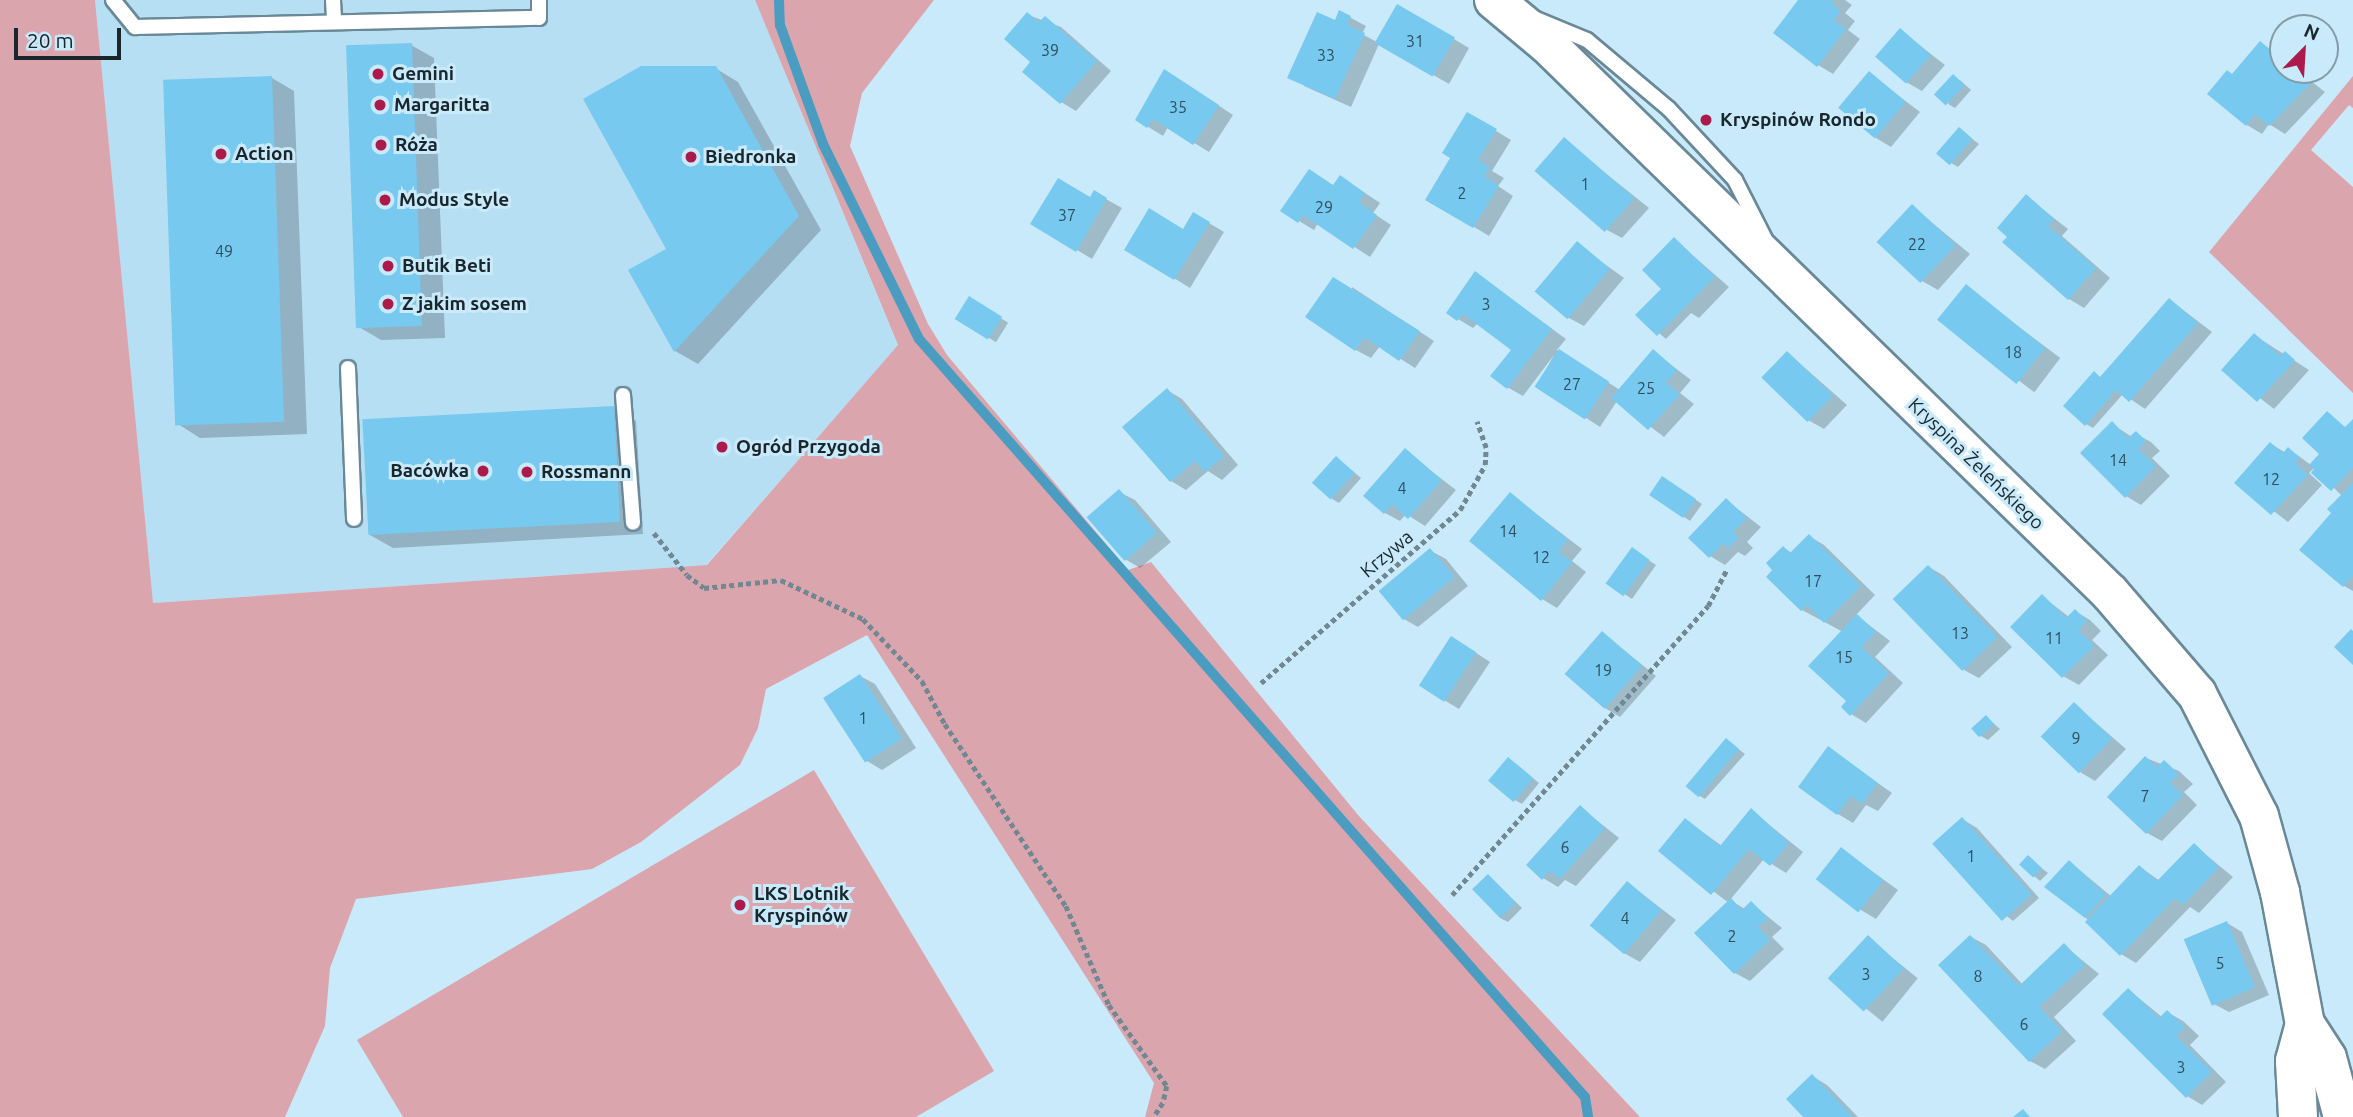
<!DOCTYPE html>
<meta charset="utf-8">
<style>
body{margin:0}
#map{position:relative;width:2353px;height:1117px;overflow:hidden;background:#c9eafa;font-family:Ubuntu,sans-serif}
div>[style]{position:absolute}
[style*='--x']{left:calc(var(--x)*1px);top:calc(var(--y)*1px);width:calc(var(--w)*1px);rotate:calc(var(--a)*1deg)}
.built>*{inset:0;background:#b7dff4}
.green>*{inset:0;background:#dba5ae}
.shadow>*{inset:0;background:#0003;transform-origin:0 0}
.stream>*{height:10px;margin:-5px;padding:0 5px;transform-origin:5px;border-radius:5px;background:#4b9cc1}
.building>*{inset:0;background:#77c9ef;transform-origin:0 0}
.path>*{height:4.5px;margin-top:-2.25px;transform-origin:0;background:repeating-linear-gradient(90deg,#718893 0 5px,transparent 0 8.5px)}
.roads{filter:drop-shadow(2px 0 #6a8998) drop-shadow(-2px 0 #6a8998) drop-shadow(0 2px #6a8998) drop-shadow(0 -2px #6a8998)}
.service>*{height:14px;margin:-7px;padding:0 7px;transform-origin:7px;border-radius:7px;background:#fff}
.secondary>*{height:38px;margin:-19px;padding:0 19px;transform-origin:19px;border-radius:19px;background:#fff}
.dots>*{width:19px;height:19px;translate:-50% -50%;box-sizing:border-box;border:4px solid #c9eafa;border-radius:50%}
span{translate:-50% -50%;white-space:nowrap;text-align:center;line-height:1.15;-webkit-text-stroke:6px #c9eafa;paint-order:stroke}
.number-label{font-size:16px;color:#304f5d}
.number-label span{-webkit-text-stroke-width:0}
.poi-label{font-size:19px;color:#19262c;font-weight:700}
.left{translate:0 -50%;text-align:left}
.right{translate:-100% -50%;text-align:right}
.street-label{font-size:19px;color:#19262c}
.north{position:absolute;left:2269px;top:14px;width:70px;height:70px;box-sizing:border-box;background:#c9eafa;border:2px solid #839ca8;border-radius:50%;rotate:24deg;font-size:19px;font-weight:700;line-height:28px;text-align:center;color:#19262c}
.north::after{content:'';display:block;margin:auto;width:24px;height:32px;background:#ac1a4c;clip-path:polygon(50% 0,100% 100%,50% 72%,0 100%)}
.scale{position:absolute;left:14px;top:28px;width:107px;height:32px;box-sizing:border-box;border:4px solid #19262c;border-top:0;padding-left:9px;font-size:21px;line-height:24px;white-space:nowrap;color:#19262c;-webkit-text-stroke:5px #c9eafa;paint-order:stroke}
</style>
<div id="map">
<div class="built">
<i style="clip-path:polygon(95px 0,755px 0,898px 346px,706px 565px,152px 603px)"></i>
</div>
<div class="green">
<i style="clip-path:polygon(0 0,95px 0,153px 603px,707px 565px,898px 345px,755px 0,934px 0,862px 93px,850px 146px,928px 324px,947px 355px,1128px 570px,1151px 562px,1358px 815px,1640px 1117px,1145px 1117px,1154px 1083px,867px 635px,766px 689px,758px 728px,740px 765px,641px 842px,592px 869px,356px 899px,330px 968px,325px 1026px,285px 1117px,0 1117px)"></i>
<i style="clip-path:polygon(2353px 76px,2353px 108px,2349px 105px,2311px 150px,2353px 187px,2353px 393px,2209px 252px)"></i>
<i style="clip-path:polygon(814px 770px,994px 1071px,916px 1117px,403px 1117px,357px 1040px)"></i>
</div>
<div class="shadow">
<i style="clip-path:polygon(1800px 0,1845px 0,1852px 5px,1845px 13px,1855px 21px,1848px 30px,1860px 39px,1833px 74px,1818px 65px)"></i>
<i style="clip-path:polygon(1398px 6px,1469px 48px,1449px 84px,1379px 44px,1351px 107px,1304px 86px,1340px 12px,1366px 26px,1362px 34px,1377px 42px)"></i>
<i style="clip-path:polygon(1028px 15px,1061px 27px,1111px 71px,1076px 111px,1061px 102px,1033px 62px)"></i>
<i style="clip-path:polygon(1900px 30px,1945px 65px,1922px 91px,1906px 82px)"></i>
<i style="clip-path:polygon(2260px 43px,2283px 58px,2283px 70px,2297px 70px,2325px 92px,2285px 134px,2269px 124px,2262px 134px,2247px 125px,2234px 75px)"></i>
<i style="clip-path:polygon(411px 45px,434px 58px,445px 338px,381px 340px,359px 327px)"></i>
<i style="clip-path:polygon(715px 68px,738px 82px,821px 230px,698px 364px,675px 351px,631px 271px,669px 250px)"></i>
<i style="clip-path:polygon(1870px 74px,1920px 112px,1891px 147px,1876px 138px)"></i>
<i style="clip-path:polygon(272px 78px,294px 91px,307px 434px,200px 438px,178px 424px)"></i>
<i style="clip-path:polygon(1180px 80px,1233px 115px,1209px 152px,1168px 127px,1163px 136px,1137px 120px)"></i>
<i style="clip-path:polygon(1960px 80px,1971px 90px,1955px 108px,1948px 104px)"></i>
<i style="clip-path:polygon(1468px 114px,1511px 140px,1492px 171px,1504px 178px,1498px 186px,1513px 196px,1489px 236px,1428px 199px,1452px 158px)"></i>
<i style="clip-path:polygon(1959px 129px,1979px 144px,1958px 167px,1951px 163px)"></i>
<i style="clip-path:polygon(1564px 140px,1649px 208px,1622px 238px,1607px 230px)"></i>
<i style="clip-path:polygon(1309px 171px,1334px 186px,1341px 177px,1380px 203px,1373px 213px,1391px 225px,1370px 257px,1318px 223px,1314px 230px,1299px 221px)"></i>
<i style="clip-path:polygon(1095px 193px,1122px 208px,1092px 259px,1032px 223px,1090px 199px)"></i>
<i style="clip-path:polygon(2027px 197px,2068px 229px,2062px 236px,2110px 278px,2084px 308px,2069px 299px,2009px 237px)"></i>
<i style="clip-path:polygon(1913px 207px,1970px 254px,1938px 290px,1922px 281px)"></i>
<i style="clip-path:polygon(1194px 214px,1224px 232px,1190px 288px,1127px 249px,1184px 231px)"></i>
<i style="clip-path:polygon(1674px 239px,1729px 287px,1699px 318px,1691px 313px,1666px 339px,1638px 315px,1661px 291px)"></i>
<i style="clip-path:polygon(1577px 244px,1624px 278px,1584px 326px,1569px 318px)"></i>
<i style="clip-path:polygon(1476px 273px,1566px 339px,1557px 350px,1620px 390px,1654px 352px,1691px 380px,1680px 393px,1694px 404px,1664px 437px,1617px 401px,1600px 427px,1537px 386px,1554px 355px,1523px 396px,1507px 387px,1513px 349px,1478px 323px,1473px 328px,1458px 319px)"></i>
<i style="clip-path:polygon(1352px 287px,1434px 341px,1415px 368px,1380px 346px,1371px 358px,1356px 350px)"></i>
<i style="left:1966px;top:287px;width:118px;height:43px;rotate:37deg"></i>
<i style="left:970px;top:299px;width:45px;height:23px;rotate:32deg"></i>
<i style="clip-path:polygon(2170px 300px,2212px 332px,2145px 409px,2123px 394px,2093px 428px,2086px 424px,2094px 374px,2102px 378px)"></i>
<i style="clip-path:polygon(2254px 335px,2309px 370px,2274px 409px,2224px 370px)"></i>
<i style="clip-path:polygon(1788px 353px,1847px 405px,1824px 429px,1808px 420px)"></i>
<i style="clip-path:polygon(1167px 390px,1182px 399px,1238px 465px,1222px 480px,1208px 471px,1186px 490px,1171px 481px)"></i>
<i style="clip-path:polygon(614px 407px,636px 421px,643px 534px,393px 548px,370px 535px)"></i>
<i style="clip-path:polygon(2327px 413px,2346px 428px,2353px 421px,2353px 591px,2344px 586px,2334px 513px,2342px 496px,2314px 468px,2309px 473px,2322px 485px,2288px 522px,2237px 483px,2271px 444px,2286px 453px,2289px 449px,2311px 465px,2322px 454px)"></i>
<i style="clip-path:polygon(2112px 424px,2132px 437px,2136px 434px,2151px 442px,2160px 451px,2152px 458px,2170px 476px,2141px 505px,2126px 496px)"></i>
<i style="clip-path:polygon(1405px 451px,1456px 490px,1425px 526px,1406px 514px,1400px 521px,1385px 513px)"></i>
<i style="clip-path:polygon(1337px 458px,1361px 478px,1339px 503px,1332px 499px)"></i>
<i style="clip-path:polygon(1670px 482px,1702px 504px,1690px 521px,1651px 495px)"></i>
<i style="clip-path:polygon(1119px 492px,1135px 500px,1171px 542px,1140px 568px,1125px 559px)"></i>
<i style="clip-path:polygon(1510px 494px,1582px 549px,1572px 561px,1586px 572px,1557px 608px,1542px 599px)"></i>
<i style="clip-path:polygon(1726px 500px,1761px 527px,1747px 542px,1753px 548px,1745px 556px,1738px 552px,1725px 565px,1710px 556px)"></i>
<i style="clip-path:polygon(1809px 536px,1824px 545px,1875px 595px,1856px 615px,1890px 641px,1875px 657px,1903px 683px,1866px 723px,1851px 714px,1843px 632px,1802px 610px,1775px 570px,1784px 548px,1792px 553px)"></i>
<i style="clip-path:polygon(1431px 551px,1446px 559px,1468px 586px,1418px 627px,1402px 618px)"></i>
<i style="clip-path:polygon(1639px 554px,1656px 565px,1632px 599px,1609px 584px)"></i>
<i style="clip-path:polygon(1929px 567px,1944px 576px,2012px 647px,1979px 678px,1964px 670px)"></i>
<i style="clip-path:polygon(2042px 596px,2069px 617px,2075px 611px,2090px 620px,2101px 631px,2092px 640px,2108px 655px,2079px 685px,2063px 676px)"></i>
<i style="clip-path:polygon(1603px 633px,1656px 676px,1620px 717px,1605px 708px)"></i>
<i style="clip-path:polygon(1467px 647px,1490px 662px,1459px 709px,1444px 700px)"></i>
<i style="clip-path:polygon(860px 676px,875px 684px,916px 748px,882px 770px,867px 761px)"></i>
<i style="clip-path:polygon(2074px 704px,2126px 749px,2095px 781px,2080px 772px)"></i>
<i style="clip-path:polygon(1986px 717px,2000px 729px,1988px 740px,1981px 736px)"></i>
<i style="clip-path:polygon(1727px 740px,1745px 754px,1705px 799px,1698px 795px)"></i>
<i style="clip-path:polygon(1828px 748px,1892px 793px,1878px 811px,1866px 805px,1853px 823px,1838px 814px)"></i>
<i style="clip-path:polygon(2146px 758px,2179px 771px,2193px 784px,2184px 792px,2197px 805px,2162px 841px,2147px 833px)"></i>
<i style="clip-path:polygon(1515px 763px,1539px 783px,1522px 804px,1515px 800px)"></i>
<i style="clip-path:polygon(1580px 807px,1619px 838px,1576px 886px,1565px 880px,1558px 887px,1543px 878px)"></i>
<i style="clip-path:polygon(1752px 811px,1803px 852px,1786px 873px,1764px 859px,1730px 900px,1745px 909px,1751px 903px,1782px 928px,1772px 937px,1784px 949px,1750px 981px,1735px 973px,1729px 903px,1660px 851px,1686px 820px,1722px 846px)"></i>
<i style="clip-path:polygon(1962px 819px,1977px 828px,2039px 898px,2013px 921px,1981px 895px,1935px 844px)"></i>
<i style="clip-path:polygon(2194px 845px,2233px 877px,2199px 913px,2190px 907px,2136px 963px,2121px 954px,2085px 917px,2070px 862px,2112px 897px,2140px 867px,2160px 881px)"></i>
<i style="clip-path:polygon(1841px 849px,1898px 890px,1876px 919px,1861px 910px)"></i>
<i style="clip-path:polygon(2028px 858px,2048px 873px,2040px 881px,2021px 865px)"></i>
<i style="clip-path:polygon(1489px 876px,1522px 908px,1508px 922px,1500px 918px)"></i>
<i style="clip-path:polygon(1628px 883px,1676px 920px,1640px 962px,1624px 953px)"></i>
<i style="clip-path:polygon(2227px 923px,2242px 932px,2269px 995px,2229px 1012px,2214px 1004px)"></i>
<i style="clip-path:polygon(1971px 937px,1986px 945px,2023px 985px,2065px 946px,2099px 974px,2054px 1017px,2076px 1041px,2045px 1069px,2030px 1061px)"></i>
<i style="left:1868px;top:938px;width:64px;height:56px;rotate:39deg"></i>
<i style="clip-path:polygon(2129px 990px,2162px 1017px,2167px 1012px,2183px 1021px,2199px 1036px,2190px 1045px,2226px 1082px,2202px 1105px,2187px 1096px)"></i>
<i style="clip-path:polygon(1812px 1076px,1827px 1085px,1858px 1117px,1805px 1117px)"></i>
</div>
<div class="stream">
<i style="--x:779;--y:0;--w:25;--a:88"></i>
<i style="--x:780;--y:25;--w:127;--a:70.1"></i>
<i style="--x:823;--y:144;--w:217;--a:63.8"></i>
<i style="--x:919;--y:339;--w:1009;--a:48.7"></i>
<i style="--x:1585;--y:1097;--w:20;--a:81"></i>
</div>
<div class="building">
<i style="clip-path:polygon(1798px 0,1834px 0,1831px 3px,1841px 11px,1834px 20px,1846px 29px,1817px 67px,1773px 33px)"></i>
<i style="left:1397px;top:4px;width:67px;height:45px;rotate:30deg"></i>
<i style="clip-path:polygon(1339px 10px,1351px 16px,1347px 25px,1365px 33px,1335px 99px,1287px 78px,1317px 12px,1335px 20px)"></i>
<i style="clip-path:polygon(1027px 12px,1039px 22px,1045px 16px,1097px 61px,1060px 104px,1022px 72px,1030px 62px,1004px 39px)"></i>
<i style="left:1900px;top:28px;width:41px;height:38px;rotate:41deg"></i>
<i style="clip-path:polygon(2260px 41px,2283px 60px,2283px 70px,2295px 70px,2311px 83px,2269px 126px,2255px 114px,2246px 126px,2207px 94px,2227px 70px,2232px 74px)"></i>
<i style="left:412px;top:43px;width:283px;height:66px;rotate:88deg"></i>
<i style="clip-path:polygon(641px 66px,716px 66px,799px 216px,674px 352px,628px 270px,666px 249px,583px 99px)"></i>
<i style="clip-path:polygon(1164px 69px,1219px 105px,1193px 145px,1153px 119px,1147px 128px,1135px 120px)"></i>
<i style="left:1869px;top:71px;width:48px;height:48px;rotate:40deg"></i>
<i style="left:1953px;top:74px;width:16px;height:28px;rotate:43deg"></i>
<i style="left:272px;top:76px;width:346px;height:109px;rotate:88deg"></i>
<i style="clip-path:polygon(1467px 112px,1497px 129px,1478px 160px,1490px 168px,1484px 176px,1499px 186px,1473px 228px,1425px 200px,1450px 158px,1442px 153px)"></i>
<i style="left:1959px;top:127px;width:18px;height:35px;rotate:41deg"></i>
<i style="left:1564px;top:137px;width:93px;height:45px;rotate:41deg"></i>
<i style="clip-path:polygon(1309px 169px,1333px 185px,1340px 175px,1365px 193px,1359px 203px,1377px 215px,1353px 249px,1303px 215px,1298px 223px,1280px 211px)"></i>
<i style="clip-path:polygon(1058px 178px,1090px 197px,1094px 190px,1107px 198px,1076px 252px,1030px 224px)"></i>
<i style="clip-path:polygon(2026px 194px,2054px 219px,2048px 226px,2096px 268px,2068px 300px,2002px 242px,2007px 237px,1997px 228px)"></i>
<i style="left:1912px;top:204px;width:60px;height:52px;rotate:43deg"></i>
<i style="clip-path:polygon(1149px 208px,1183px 229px,1193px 212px,1210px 222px,1174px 280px,1124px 250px)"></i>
<i style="clip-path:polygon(1674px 237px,1715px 277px,1657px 336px,1635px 315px,1661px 289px,1642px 270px)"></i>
<i style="left:1577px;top:241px;width:43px;height:66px;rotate:40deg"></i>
<i style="clip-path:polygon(1475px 271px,1552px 329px,1507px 389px,1490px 376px,1511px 350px,1463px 314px,1457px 321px,1446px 313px)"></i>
<i style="clip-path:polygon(1333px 277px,1420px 331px,1399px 361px,1364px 337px,1355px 351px,1305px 317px)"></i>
<i style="left:1966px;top:284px;width:102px;height:46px;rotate:39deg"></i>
<i style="left:969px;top:296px;width:39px;height:27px;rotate:32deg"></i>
<i style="clip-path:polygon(2169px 298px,2198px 323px,2129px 402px,2116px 390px,2085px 426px,2063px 406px,2094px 371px,2100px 377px)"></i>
<i style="clip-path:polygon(2254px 333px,2280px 356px,2285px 351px,2295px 360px,2257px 402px,2221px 370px)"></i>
<i style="left:1559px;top:349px;width:60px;height:45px;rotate:33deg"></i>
<i style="clip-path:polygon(1653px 349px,1677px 370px,1666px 383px,1680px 394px,1648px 430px,1611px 398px)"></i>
<i style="left:1787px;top:351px;width:64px;height:37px;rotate:44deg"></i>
<i style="clip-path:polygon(1167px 388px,1224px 456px,1205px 472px,1195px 461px,1170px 482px,1122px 427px)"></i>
<i style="left:614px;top:406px;width:116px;height:252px;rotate:87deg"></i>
<i style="clip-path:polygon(2327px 411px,2345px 427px,2353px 419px,2353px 468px,2331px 491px,2311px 473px,2314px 469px,2309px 465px,2319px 454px,2302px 438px)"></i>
<i style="clip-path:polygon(2112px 421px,2128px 438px,2136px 431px,2146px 441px,2138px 449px,2156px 466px,2125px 498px,2080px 453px)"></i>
<i style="clip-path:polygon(2270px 442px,2283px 453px,2288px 447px,2300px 458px,2295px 463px,2308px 475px,2271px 515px,2234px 483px)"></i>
<i style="clip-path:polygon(1405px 448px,1442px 480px,1408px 519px,1392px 504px,1384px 514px,1363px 496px)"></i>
<i style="left:1336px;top:456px;width:25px;height:36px;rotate:42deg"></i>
<i style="left:1662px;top:476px;width:41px;height:23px;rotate:34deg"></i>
<i style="clip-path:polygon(2353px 483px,2353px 576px,2343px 587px,2299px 550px,2331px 513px,2327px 509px)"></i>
<i style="left:1119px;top:489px;width:58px;height:43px;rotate:49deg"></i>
<i style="clip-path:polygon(1510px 492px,1568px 540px,1558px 551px,1572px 562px,1541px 601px,1469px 541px)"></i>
<i style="clip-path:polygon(1726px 498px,1747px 518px,1733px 532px,1739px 538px,1728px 548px,1723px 543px,1709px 558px,1688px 538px)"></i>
<i style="clip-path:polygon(1809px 534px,1861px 586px,1824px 623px,1807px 605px,1801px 611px,1766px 577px,1772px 570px,1766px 563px,1783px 546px,1790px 553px)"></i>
<i style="left:1632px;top:547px;width:22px;height:45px;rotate:36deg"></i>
<i style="left:1430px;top:548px;width:38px;height:67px;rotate:50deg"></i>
<i style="left:1928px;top:565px;width:100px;height:49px;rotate:46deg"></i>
<i style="clip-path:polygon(2042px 594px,2066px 618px,2075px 609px,2087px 621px,2078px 630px,2094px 646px,2062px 678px,2010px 627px)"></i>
<i style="clip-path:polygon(1857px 614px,1876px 632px,1861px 647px,1889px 673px,1850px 716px,1841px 707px,1846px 701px,1808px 666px)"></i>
<i style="clip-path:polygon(2351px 629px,2353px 631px,2353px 665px,2334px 647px)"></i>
<i style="left:1602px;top:631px;width:53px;height:57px;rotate:41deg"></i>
<i style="left:1451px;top:636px;width:30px;height:59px;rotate:33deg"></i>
<i style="left:860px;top:674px;width:77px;height:44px;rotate:57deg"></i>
<i style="left:2074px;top:702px;width:53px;height:48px;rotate:44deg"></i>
<i style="left:1986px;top:715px;width:12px;height:20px;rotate:48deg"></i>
<i style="left:1726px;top:738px;width:17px;height:63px;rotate:40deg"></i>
<i style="clip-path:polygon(1828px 746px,1878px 783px,1862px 804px,1851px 796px,1837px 815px,1798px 787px)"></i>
<i style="clip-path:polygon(2145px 756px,2157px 767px,2164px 760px,2179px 774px,2170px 783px,2183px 795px,2146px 834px,2107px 797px)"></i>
<i style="left:1508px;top:757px;width:33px;height:31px;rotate:40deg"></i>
<i style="clip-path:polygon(1580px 805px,1605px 828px,1560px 879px,1550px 871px,1542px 880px,1526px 865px)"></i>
<i style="clip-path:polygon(1751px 808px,1789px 843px,1770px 866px,1749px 849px,1711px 895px,1658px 851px,1685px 818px,1720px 846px)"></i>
<i style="left:1962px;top:817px;width:104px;height:40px;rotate:48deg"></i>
<i style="clip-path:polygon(2194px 843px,2219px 867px,2183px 905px,2175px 898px,2120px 956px,2085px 922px,2139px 865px,2157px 881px)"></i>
<i style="left:1841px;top:847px;width:54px;height:41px;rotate:38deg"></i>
<i style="left:2028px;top:855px;width:19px;height:13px;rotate:43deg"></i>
<i style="clip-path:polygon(2069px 860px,2106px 895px,2085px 918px,2044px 887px)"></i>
<i style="left:1488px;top:874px;width:40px;height:22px;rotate:46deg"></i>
<i style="left:1627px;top:881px;width:45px;height:58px;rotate:40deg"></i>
<i style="clip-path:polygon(1731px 898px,1742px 910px,1751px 901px,1768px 918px,1758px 927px,1770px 940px,1734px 974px,1694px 933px)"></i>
<i style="left:2227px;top:921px;width:72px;height:47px;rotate:67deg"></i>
<i style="left:1868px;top:935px;width:49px;height:59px;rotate:43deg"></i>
<i style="clip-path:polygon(1970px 935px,2019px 986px,2064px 943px,2085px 965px,2039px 1007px,2062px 1031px,2029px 1062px,1938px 965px)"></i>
<i style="clip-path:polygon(2128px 988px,2159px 1018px,2167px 1010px,2185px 1027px,2176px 1036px,2212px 1072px,2186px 1098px,2102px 1014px)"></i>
<i style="clip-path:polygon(1812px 1074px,1853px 1117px,1803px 1117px,1786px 1099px)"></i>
<i style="clip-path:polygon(2023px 1109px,2030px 1117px,2013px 1117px)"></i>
</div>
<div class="path">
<i style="--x:654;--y:533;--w:53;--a:51.8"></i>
<i style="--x:687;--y:575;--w:21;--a:37"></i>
<i style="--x:704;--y:588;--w:77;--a:-5.9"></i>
<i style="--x:781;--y:580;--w:91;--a:25.4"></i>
<i style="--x:863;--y:619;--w:86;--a:46.4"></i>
<i style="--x:922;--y:681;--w:49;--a:61.9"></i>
<i style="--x:945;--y:724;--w:219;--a:56.4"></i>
<i style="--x:1066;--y:906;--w:108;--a:66.5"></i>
<i style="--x:1109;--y:1005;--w:100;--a:54.4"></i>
<i style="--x:1167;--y:1086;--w:17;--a:103"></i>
<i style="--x:1163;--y:1103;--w:17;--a:123"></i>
<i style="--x:1261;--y:683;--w:264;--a:-41"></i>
<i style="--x:1460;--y:510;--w:51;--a:-60.9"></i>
<i style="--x:1485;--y:465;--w:17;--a:-87"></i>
<i style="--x:1486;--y:448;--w:28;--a:-109"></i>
<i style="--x:1452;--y:895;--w:386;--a:-48.5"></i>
<i style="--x:1708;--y:606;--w:42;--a:-62.8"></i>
</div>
<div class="roads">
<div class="service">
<i style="--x:113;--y:0;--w:35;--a:51"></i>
<i style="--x:135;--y:27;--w:404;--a:-1.3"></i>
<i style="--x:539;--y:18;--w:18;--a:-90"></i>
<i style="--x:333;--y:0;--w:20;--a:87"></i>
<i style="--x:1536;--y:19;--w:55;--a:22.4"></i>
<i style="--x:1587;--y:40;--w:107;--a:40.1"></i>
<i style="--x:1669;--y:109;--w:97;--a:47.1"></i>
<i style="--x:1735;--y:180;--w:66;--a:63"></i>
<i style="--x:348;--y:368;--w:151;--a:87.7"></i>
<i style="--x:623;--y:395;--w:128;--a:85.5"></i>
</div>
<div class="secondary">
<i style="--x:1494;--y:0;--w:69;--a:39.7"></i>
<i style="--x:1547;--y:44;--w:786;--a:44.28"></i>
<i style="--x:2110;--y:593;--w:133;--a:49.3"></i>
<i style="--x:2197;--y:694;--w:137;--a:63.1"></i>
<i style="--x:2259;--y:816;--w:79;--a:74.6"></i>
<i style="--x:2280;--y:892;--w:134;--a:79.3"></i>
<i style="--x:2305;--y:1024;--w:40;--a:57.1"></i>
<i style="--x:2327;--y:1058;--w:61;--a:74.8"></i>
<i style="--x:2298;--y:1117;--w:56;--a:-93.1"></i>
<i style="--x:2295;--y:1061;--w:38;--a:-75"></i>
</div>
</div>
<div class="dots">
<i style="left:378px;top:74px;background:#ac1a4c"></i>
<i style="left:380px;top:105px;background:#ac1a4c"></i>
<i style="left:1706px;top:120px;background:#ac1a4c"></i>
<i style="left:381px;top:145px;background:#ac1a4c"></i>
<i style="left:221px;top:154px;background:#ac1a4c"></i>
<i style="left:691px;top:157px;background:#ac1a4c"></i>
<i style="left:385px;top:200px;background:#ac1a4c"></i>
<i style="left:388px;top:266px;background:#ac1a4c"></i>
<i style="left:388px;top:304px;background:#ac1a4c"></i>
<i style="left:722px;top:447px;background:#ac1a4c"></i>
<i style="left:483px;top:471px;background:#ac1a4c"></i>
<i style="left:527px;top:472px;background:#ac1a4c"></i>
<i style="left:740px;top:905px;background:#ac1a4c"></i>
</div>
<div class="number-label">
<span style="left:1415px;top:41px">31</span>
<span style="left:1050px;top:50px">39</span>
<span style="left:1326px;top:55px">33</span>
<span style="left:1178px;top:107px">35</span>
<span style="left:1585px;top:184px">1</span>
<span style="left:1462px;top:193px">2</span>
<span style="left:1324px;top:207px">29</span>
<span style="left:1067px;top:215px">37</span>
<span style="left:1917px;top:244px">22</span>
<span style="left:224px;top:251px">49</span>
<span style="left:1486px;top:304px">3</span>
<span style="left:2013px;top:352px">18</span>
<span style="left:1572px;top:384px">27</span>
<span style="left:1646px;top:388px">25</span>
<span style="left:2118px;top:460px">14</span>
<span style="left:2271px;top:479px">12</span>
<span style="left:1402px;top:488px">4</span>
<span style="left:1508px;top:531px">14</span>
<span style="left:1541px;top:557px">12</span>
<span style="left:1813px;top:581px">17</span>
<span style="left:1960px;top:633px">13</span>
<span style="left:2054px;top:638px">11</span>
<span style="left:1844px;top:657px">15</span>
<span style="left:1603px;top:670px">19</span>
<span style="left:863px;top:718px">1</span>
<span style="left:2076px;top:738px">9</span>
<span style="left:2145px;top:796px">7</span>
<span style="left:1565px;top:847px">6</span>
<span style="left:1971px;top:856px">1</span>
<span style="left:1625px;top:918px">4</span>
<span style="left:1732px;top:936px">2</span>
<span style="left:2220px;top:963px">5</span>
<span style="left:1866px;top:974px">3</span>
<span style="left:1978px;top:976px">8</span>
<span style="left:2024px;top:1024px">6</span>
<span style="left:2181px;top:1067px">3</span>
</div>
<div class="poi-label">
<span class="left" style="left:392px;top:74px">Gemini</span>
<span class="left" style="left:394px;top:105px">Margaritta</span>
<span class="left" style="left:1720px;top:120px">Kryspinów Rondo</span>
<span class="left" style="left:395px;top:145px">Róża</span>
<span class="left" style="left:235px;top:154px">Action</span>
<span class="left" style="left:705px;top:157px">Biedronka</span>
<span class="left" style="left:399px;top:200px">Modus Style</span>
<span class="left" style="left:402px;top:266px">Butik Beti</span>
<span class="left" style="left:402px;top:304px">Z jakim sosem</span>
<span class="left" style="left:736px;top:447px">Ogród Przygoda</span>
<span class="right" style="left:469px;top:471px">Bacówka</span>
<span class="left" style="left:541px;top:472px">Rossmann</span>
<span class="left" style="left:754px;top:905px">LKS Lotnik<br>Kryspinów</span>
</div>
<div class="street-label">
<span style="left:1976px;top:464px;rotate:44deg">Kryspina Żeleńskiego</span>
<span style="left:1387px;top:554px;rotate:-40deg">Krzywa</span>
</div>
<div class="north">N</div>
<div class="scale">20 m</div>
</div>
